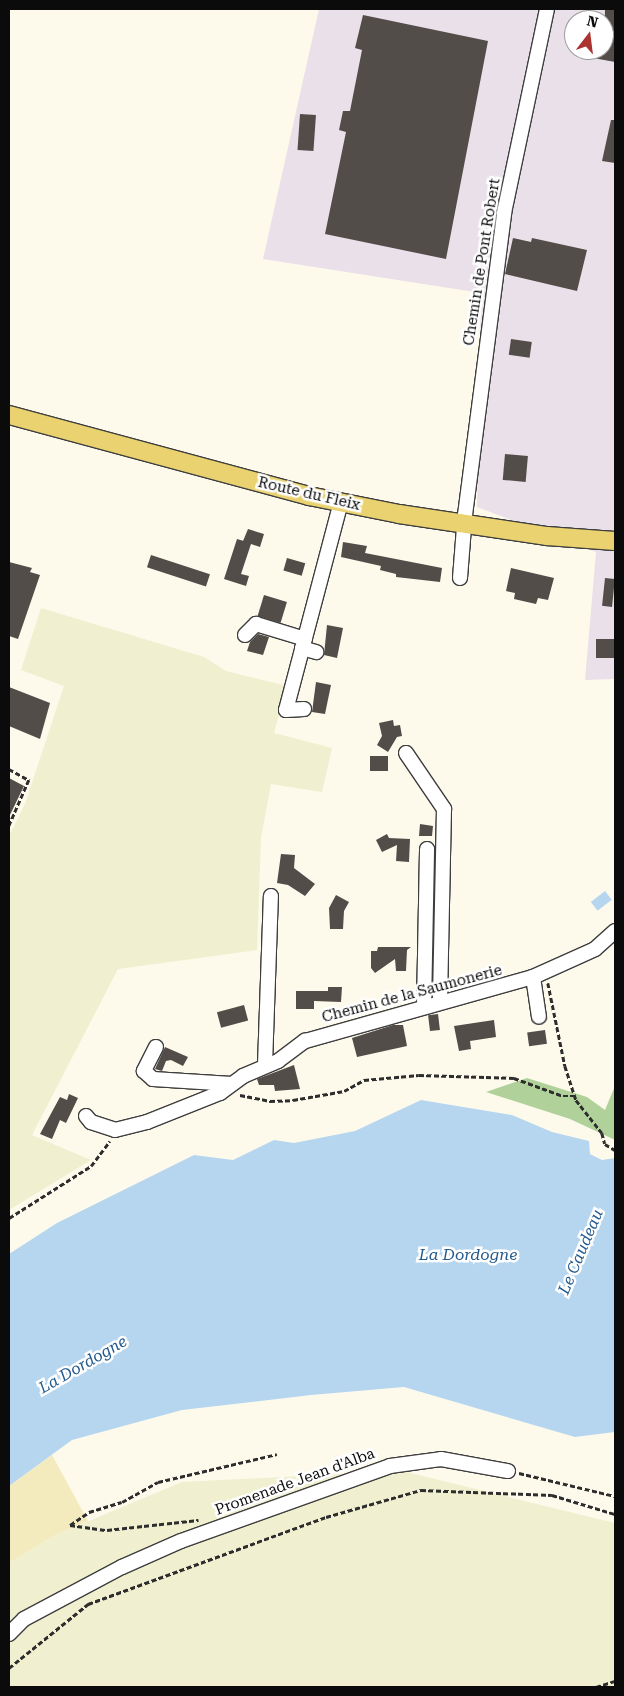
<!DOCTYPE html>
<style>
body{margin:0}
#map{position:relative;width:624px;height:1696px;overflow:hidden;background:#fdfaec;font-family:"Roboto Serif",serif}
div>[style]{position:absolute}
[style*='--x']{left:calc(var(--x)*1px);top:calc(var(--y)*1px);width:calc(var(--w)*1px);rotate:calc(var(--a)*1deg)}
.industrial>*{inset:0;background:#e9e0e9}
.farmland>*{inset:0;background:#f0efcf}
.forest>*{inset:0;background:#b0d29a}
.sand>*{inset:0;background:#f3eabd}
.water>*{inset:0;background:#b6d6ef;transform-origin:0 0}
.building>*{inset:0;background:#524d49;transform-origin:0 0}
.path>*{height:2.5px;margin-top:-1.25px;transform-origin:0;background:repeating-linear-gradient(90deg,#2d2d2d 0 5px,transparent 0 7.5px)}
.roads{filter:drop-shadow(1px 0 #3e3e3e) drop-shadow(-1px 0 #3e3e3e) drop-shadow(0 1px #3e3e3e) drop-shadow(0 -1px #3e3e3e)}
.minor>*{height:14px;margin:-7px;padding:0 7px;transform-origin:7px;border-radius:7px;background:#fff}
.major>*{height:18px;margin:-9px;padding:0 9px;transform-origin:9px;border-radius:9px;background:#e9d26f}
span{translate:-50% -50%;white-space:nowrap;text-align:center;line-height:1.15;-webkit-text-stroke:5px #fff;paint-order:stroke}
.street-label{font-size:15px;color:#0b0b0b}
.water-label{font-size:16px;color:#235a8e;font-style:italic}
.frame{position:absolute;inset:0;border:10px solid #0b0b0b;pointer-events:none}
.north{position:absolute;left:564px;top:10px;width:50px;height:50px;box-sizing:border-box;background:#fff;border:1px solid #9d9d9d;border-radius:50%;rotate:15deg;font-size:14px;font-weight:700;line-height:20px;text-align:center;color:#0b0b0b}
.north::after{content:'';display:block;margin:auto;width:18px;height:22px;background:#ab3433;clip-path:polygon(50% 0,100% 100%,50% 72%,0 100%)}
</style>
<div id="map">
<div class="industrial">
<i style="clip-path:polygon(evenodd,319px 9px,615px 9px,615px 679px,585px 680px,596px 552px,477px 507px,481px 293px,263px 259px,319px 9px,574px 20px,604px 20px,604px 50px,574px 50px,574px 20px)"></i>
</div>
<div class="farmland">
<i style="clip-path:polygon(41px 608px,204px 657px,226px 671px,287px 686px,274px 733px,332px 748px,322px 792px,271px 784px,261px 838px,257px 950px,118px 969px,32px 1135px,91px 1160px,9px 1210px,9px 836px,25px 804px,64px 686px,21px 670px)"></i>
<i style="clip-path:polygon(402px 1471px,615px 1523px,615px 1687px,9px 1687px,9px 1563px,53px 1536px,182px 1482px)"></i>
</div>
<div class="forest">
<i style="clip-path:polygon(527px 1078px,587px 1097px,605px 1110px,615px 1086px,615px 1140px,570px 1119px,486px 1092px)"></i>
</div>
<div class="sand">
<i style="clip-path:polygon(52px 1455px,88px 1521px,53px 1536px,9px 1563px,9px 1486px)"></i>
</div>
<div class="water">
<i style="left:605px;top:891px;width:11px;height:18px;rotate:52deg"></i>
<i style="clip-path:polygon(421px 1100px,512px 1115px,552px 1132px,589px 1141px,590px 1154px,602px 1160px,615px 1158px,615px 1432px,575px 1437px,404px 1387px,311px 1395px,182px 1410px,72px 1440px,9px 1486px,9px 1254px,57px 1223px,194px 1155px,233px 1160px,274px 1140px,294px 1143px,355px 1131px)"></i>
</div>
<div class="building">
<i style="clip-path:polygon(605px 9px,615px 9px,615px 62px,577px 55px,577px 50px,604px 50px)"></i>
<i style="clip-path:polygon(363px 15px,488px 41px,446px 259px,325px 234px,346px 132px,339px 130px,343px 111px,350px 111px,362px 50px,355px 48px)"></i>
<i style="left:300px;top:114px;width:16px;height:36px;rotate:4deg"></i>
<i style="clip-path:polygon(611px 120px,615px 120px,615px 163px,602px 161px)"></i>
<i style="clip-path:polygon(513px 238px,531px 242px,532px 238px,587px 250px,577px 291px,505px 274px)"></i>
<i style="left:511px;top:339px;width:21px;height:16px;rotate:8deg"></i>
<i style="left:505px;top:454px;width:23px;height:26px;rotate:5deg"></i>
<i style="clip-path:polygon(248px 529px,264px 534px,260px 547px,251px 544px,241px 574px,249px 576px,246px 586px,224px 579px,237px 539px,247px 542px,243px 541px)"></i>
<i style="clip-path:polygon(343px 542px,367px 546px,365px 553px,442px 568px,440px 582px,396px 577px,396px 574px,380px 570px,381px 566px,341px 557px)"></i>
<i style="left:151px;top:555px;width:62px;height:13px;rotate:18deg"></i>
<i style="left:287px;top:558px;width:19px;height:13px;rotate:16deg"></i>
<i style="clip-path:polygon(9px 562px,32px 568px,30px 572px,40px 575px,18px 639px,9px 636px)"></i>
<i style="clip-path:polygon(511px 568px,554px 578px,548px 600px,538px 598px,536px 604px,514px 599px,515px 593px,506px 591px)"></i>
<i style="left:605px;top:578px;width:10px;height:28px;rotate:6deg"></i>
<i style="left:264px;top:595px;width:24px;height:22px;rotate:17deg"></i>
<i style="clip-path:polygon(327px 625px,343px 628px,337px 658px,324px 655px)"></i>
<i style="clip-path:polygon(258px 634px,269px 637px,263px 655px,247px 651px,250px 642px)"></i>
<i style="left:596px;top:639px;width:19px;height:19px"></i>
<i style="clip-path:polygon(316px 682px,331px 685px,325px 714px,312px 712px)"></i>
<i style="clip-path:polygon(9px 687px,50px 703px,40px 739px,9px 726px)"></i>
<i style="clip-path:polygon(393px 720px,394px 726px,400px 725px,402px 736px,397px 737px,388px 752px,377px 745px,382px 736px,379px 723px)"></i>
<i style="left:388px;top:756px;width:15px;height:18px;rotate:90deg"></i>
<i style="clip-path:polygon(9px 778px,24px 786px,9px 817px)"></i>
<i style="clip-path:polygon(420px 824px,433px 826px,432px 836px,419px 836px)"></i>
<i style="clip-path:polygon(387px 834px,389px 838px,410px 839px,409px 862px,396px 861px,397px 845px,382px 852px,376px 840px)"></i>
<i style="clip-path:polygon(281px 854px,295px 855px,294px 868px,315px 884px,305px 896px,288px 885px,277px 883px)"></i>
<i style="clip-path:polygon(336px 895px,349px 902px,344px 911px,343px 929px,330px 929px,329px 908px)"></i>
<i style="clip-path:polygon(378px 947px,411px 947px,407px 950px,406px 971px,396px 971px,395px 959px,375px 973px,371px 968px,371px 951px,377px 951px)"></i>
<i style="clip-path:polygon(328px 987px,342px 987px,341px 1002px,314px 1001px,314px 1009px,296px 1009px,296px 991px,328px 991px)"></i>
<i style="left:244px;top:1005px;width:16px;height:28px;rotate:75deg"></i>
<i style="left:438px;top:1014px;width:16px;height:10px;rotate:83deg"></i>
<i style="clip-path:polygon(494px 1020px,496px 1037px,470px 1041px,471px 1049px,459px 1051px,454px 1026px)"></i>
<i style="clip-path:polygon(393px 1025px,403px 1025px,407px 1046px,357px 1057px,352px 1038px)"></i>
<i style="left:545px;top:1030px;width:14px;height:18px;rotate:82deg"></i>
<i style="clip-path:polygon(165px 1047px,188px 1057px,183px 1066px,171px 1060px,166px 1061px,162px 1071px,155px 1069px)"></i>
<i style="clip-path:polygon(294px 1065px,300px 1089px,275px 1091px,274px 1085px,259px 1085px,257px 1079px)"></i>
<i style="clip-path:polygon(69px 1094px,78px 1098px,66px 1123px,60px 1120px,52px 1139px,40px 1134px,60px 1097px,67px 1100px)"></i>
</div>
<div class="path">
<i style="--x:9;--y:769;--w:23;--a:29"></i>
<i style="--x:29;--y:780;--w:50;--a:113.5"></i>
<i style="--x:548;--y:983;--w:85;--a:78.4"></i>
<i style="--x:565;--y:1066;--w:36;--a:72"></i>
<i style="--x:576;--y:1100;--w:42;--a:51.8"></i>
<i style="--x:602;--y:1133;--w:11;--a:75"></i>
<i style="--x:605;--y:1144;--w:12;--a:31"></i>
<i style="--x:240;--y:1095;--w:31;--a:11"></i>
<i style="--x:270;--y:1101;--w:23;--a:-2"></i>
<i style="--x:293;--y:1100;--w:52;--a:-10"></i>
<i style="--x:344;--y:1091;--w:23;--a:-29"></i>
<i style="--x:364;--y:1080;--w:55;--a:-5.2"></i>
<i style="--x:419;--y:1075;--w:95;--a:1.8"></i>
<i style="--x:514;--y:1078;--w:52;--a:20.2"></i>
<i style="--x:563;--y:1096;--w:12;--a:0"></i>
<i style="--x:9;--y:1218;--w:97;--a:-32.4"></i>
<i style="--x:91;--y:1166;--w:31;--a:-53"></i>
<i style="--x:519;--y:1473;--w:99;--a:13.5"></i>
<i style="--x:70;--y:1525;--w:23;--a:-34"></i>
<i style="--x:89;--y:1512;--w:34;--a:-17"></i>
<i style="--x:122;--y:1502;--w:41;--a:-29.1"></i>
<i style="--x:158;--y:1482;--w:122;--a:-13.2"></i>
<i style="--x:70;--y:1525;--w:37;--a:8"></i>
<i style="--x:107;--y:1530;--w:92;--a:-6.3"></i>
<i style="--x:9;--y:1668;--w:102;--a:-39"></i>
<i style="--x:88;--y:1604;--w:253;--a:-20.1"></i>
<i style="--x:326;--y:1517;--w:99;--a:-15.9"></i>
<i style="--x:421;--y:1490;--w:131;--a:2.2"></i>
<i style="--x:552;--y:1495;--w:66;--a:16.8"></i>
<i style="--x:596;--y:1687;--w:20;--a:-18"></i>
</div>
<div class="roads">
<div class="minor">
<i style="--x:460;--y:578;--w:63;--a:-85.5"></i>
<i style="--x:465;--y:515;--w:305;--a:-82.6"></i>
<i style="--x:504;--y:213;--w:208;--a:-78.1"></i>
<i style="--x:245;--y:635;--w:16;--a:-45"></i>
<i style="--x:256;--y:624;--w:51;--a:17"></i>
<i style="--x:302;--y:648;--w:15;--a:16"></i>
<i style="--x:304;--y:709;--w:18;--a:177"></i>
<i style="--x:286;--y:710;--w:215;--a:-75.2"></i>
<i style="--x:406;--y:753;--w:68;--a:55.8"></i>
<i style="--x:444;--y:809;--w:193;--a:91.2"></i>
<i style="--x:533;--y:977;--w:40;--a:81.5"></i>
<i style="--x:424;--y:1007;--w:158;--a:-88.9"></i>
<i style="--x:156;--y:1047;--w:27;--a:117"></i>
<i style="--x:144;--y:1071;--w:12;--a:42"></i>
<i style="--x:153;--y:1079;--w:79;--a:3.6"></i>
<i style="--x:265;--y:1065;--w:169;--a:-88"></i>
<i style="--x:86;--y:1116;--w:8;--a:50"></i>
<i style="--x:91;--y:1122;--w:25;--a:18"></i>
<i style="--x:115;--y:1130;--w:33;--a:-14"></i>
<i style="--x:147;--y:1122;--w:79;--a:-21.7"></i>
<i style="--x:220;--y:1093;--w:29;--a:-36"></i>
<i style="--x:243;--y:1076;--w:38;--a:-23"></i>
<i style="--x:278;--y:1061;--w:34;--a:-37"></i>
<i style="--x:305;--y:1041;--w:237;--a:-15.7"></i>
<i style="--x:533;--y:977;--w:68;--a:-24.3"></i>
<i style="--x:595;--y:949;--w:27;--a:-42"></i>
<i style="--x:9;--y:1634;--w:21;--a:-45"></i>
<i style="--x:24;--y:1619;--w:111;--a:-28"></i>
<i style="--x:122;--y:1567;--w:64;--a:-23.8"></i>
<i style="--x:181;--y:1541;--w:222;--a:-19.7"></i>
<i style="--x:390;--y:1466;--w:51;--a:-7.8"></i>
<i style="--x:441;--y:1459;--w:68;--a:10.2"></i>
</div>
<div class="major">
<i style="--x:9;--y:415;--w:311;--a:15.1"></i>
<i style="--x:309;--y:496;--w:92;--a:11.3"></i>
<i style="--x:399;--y:514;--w:150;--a:8.5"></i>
<i style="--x:547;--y:536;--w:68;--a:4.2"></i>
</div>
</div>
<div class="street-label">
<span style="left:482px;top:262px;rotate:-81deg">Chemin de Pont Robert</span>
<span style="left:309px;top:494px;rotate:13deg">Route du Fleix</span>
<span style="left:412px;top:994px;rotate:-15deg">Chemin de la Saumonerie</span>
<span style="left:295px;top:1482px;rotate:-20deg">Promenade Jean d'Alba</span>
</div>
<div class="water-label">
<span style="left:581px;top:1252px;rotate:-67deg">Le Caudeau</span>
<span style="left:468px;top:1255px">La Dordogne</span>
<span style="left:83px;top:1365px;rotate:-30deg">La Dordogne</span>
</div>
<div class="frame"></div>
<div class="north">N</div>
</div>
